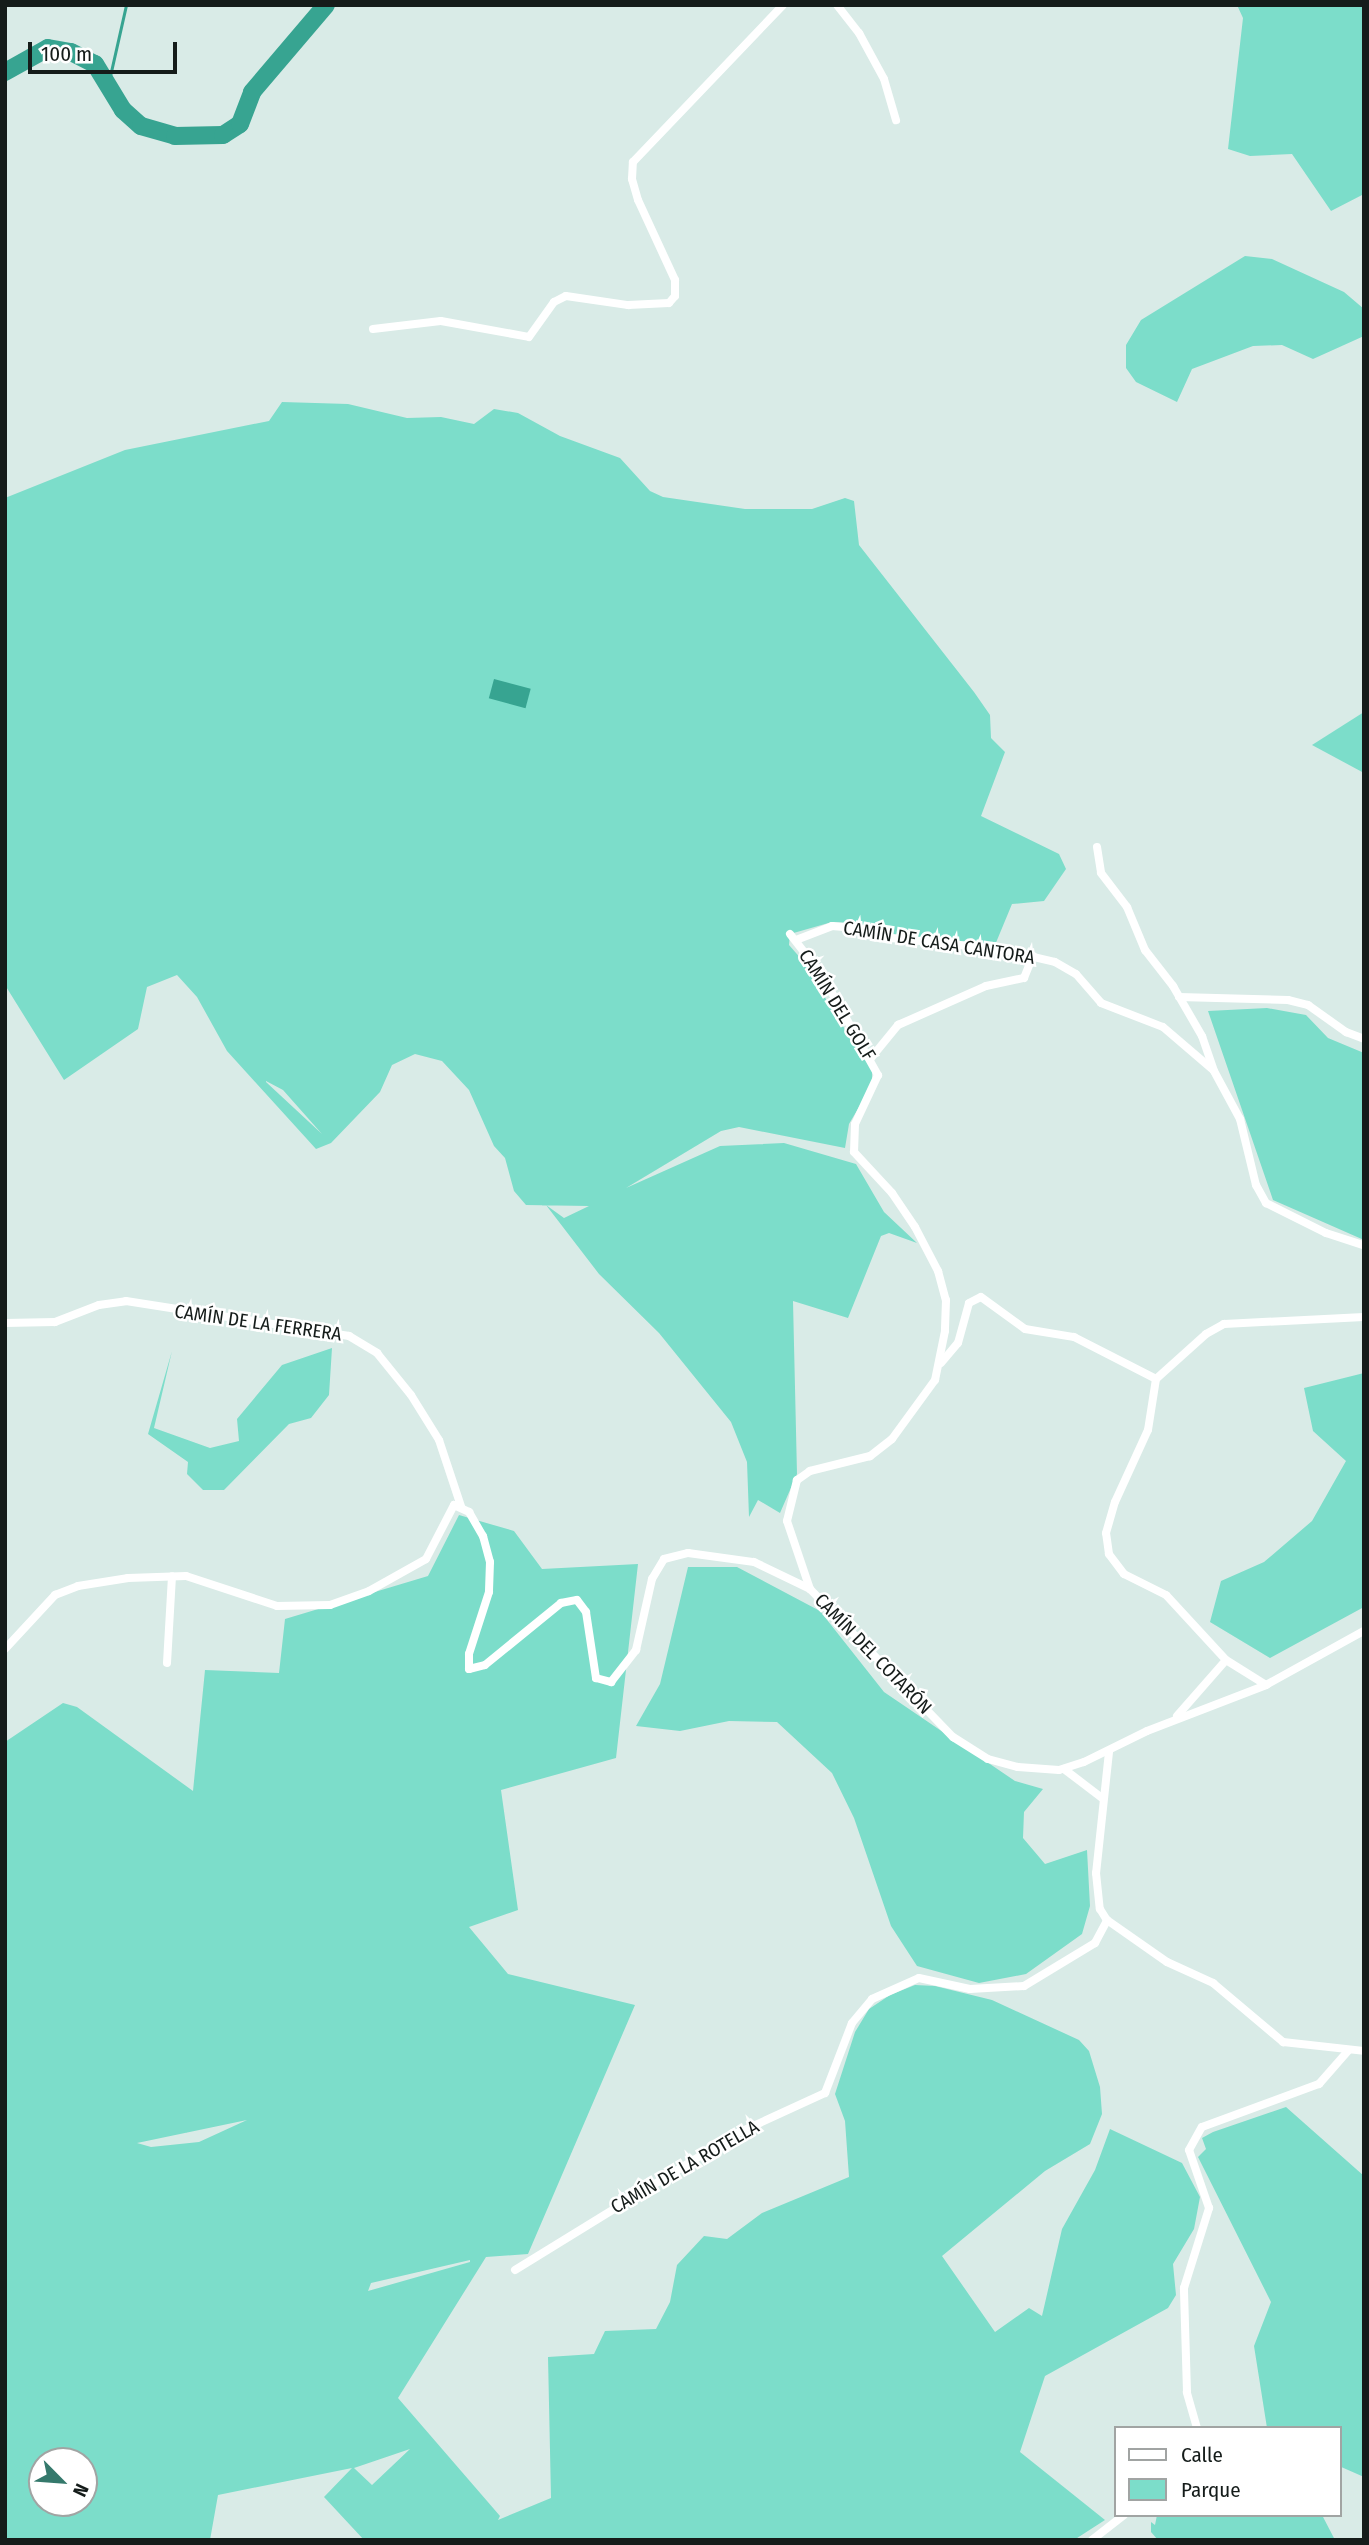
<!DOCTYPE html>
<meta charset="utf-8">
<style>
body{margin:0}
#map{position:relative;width:1369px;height:2545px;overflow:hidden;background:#d9ebe7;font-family:"Fira Sans Condensed",sans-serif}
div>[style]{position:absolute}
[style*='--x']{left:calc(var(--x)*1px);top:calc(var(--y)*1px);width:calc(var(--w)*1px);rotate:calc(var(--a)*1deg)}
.green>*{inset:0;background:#7cddca}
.water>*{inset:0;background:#37a491;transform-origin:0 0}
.stream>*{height:2.5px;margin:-1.25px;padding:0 1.25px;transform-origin:1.25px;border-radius:1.25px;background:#37a491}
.river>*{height:18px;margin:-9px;padding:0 9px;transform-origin:9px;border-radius:9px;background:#37a491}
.minor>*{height:8px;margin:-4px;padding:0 4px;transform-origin:4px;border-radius:4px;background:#fff}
span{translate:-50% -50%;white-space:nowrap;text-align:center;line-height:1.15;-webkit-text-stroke:5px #fff;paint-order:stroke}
.street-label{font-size:19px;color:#151c1a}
.frame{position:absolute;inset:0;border:7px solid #151c1a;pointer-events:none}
.legend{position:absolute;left:1114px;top:2426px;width:228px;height:91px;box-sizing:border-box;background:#fff;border:2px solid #a1a4a3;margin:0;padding:9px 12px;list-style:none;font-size:21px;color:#151c1a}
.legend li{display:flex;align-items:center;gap:14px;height:35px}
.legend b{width:35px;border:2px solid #a1a4a3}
.north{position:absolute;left:28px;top:2447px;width:70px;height:70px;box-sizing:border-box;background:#fff;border:2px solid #a1a4a3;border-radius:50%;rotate:115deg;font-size:19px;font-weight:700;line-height:28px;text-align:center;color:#151c1a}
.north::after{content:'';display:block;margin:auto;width:24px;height:32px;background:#35796c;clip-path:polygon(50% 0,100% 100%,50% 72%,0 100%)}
.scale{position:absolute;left:28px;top:42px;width:149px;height:32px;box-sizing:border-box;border:4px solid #151c1a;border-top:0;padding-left:9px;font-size:21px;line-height:24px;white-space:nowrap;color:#151c1a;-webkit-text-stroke:5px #fff;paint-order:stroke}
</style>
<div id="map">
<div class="green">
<i style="clip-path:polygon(1237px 5px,1364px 5px,1364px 194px,1331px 211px,1292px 154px,1250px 156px,1228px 149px,1243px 18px)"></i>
<i style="clip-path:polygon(1245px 256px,1272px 259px,1344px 292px,1364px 309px,1364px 336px,1313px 359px,1282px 345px,1253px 346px,1192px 369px,1177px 402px,1136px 382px,1126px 368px,1126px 345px,1141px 320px)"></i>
<i style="clip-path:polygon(evenodd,282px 402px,348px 404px,407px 418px,441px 417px,474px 424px,494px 409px,518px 413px,560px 436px,620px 458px,650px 491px,663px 497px,745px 509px,812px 509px,845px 498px,854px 501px,859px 545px,974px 692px,990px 715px,991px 738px,1005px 752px,981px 816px,1059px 854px,1066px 869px,1044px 901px,1012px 904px,995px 945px,892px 934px,856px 923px,832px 922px,790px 934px,789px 945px,817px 977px,827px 1002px,872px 1070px,872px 1085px,849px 1124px,845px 1148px,739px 1127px,721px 1131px,626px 1188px,720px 1146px,784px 1143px,856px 1164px,884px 1212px,917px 1243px,889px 1233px,881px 1236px,848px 1318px,793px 1301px,797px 1474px,780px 1513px,758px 1500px,749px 1517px,747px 1462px,731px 1422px,659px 1333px,599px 1274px,546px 1205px,564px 1218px,589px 1206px,526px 1205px,514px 1191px,505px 1158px,494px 1146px,469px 1090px,442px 1061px,415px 1054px,392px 1065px,380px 1092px,331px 1143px,316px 1149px,227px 1051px,197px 997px,177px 975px,147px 987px,138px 1029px,64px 1080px,5px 985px,5px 498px,125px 450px,269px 421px,282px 402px,266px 1081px,283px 1090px,322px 1134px,266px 1082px,266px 1081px)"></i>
<i style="clip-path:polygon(1364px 712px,1364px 773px,1312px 745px)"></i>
<i style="clip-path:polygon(1267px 1008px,1306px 1015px,1328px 1038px,1364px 1053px,1364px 1240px,1273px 1200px,1208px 1011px)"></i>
<i style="clip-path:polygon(332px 1348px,329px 1395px,311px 1418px,289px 1424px,224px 1490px,203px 1490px,187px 1474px,188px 1462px,148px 1434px,172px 1351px,154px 1428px,210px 1448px,239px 1441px,237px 1419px,282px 1365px)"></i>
<i style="clip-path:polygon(1364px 1373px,1364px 1607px,1270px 1658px,1210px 1622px,1221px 1581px,1264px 1562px,1312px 1521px,1346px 1461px,1313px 1431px,1304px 1388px)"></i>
<i style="clip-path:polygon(evenodd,459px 1515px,514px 1531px,542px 1569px,638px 1564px,616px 1758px,501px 1790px,518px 1910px,469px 1927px,508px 1974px,635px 2005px,528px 2254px,486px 2257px,398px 2398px,500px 2516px,498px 2520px,551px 2498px,548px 2357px,594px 2354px,605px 2331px,656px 2329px,670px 2302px,677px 2265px,704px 2236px,727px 2239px,762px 2213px,849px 2177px,845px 2121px,835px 2094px,855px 2032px,869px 2009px,890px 1995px,915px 1985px,935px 1986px,992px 2000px,1079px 2040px,1089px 2051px,1100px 2087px,1102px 2114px,1090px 2144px,1045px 2171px,942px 2256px,995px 2332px,1029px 2308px,1042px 2316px,1062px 2229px,1095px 2170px,1110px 2129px,1182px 2163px,1200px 2197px,1194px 2229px,1173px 2264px,1176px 2295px,1168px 2308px,1045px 2376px,1020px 2452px,1105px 2520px,1074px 2540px,364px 2540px,324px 2497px,352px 2468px,218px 2495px,210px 2540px,5px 2540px,5px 1742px,63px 1703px,77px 1707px,193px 1791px,205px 1670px,279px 1673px,285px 1619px,428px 1576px,459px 1515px,247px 2120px,199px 2142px,151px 2147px,137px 2143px,247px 2120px,459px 1515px,470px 2260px,470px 2262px,368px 2291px,371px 2283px,470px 2260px,459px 1515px,410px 2449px,372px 2485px,354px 2468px,410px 2449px,459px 1515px,42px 2461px,84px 2461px,84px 2503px,42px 2503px,42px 2461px)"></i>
<i style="clip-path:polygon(688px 1567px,737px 1567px,820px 1611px,884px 1692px,1015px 1781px,1043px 1789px,1024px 1812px,1023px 1838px,1045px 1864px,1087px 1850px,1090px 1906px,1082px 1934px,1026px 1974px,979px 1983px,917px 1966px,891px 1926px,854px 1818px,832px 1773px,777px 1722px,729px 1721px,680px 1731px,636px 1726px,660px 1684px)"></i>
<i style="clip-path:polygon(1286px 2107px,1364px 2176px,1364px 2477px,1339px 2466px,1339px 2428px,1267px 2428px,1254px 2346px,1271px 2302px,1198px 2157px,1206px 2149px,1202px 2138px,1213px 2132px)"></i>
<i style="clip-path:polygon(1157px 2515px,1322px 2515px,1335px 2540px,1158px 2540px,1151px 2532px,1151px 2522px,1155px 2525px)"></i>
</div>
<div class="water">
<i style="left:494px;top:679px;width:38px;height:20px;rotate:15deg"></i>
</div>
<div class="stream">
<i style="--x:108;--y:85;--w:82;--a:-77.3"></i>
</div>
<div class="river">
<i style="--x:5;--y:72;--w:49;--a:-29.2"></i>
<i style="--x:48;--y:48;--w:23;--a:10"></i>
<i style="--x:71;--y:52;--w:27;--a:27"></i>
<i style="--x:95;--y:64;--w:54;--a:58.7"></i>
<i style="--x:123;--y:110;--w:24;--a:42"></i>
<i style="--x:141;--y:126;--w:35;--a:16"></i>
<i style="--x:175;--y:136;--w:48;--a:-1.2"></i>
<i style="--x:223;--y:135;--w:20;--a:-33"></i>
<i style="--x:240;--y:124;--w:34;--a:-69"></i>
<i style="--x:252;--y:92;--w:114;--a:-49.6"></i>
</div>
<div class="minor">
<i style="--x:837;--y:5;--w:36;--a:52"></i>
<i style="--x:859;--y:33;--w:52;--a:61.5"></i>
<i style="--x:884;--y:79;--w:43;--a:73.7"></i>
<i style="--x:373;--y:329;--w:68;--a:-6.7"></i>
<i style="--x:441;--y:321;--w:89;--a:10.3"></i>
<i style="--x:529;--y:337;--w:43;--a:-54.5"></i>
<i style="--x:554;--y:302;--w:13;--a:-27"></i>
<i style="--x:566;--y:296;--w:63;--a:8.3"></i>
<i style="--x:628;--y:305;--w:41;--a:-2.8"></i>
<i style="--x:669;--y:303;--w:9;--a:-49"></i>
<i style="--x:675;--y:296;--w:16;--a:-90"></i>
<i style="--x:675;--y:280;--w:88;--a:-114.8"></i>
<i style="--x:638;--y:200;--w:22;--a:-106"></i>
<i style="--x:632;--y:179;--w:17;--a:-87"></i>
<i style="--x:633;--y:162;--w:217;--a:-46.3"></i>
<i style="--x:1097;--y:847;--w:26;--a:81"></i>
<i style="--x:1101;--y:873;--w:43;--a:52.6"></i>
<i style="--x:1127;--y:907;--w:47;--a:67.3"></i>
<i style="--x:1145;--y:950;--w:46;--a:52.1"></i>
<i style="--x:1173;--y:986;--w:58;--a:59.9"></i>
<i style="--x:1202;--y:1036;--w:37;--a:71"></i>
<i style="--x:1214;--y:1071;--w:55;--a:61.6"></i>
<i style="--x:1240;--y:1119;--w:68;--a:76.4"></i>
<i style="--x:1256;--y:1185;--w:21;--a:61"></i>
<i style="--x:1266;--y:1203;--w:67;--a:26.6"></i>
<i style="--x:1326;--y:1233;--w:40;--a:18"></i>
<i style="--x:790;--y:934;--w:52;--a:52"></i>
<i style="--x:822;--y:975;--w:115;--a:60.8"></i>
<i style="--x:878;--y:1075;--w:54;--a:115.1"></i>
<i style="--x:855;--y:1124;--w:28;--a:92"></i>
<i style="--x:854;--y:1152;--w:56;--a:47.2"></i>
<i style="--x:892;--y:1193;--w:41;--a:55.9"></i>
<i style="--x:915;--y:1227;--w:50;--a:62.4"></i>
<i style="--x:938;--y:1271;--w:30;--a:75"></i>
<i style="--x:946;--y:1300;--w:31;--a:92"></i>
<i style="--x:945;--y:1331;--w:50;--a:101.5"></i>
<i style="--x:935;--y:1380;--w:73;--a:126.1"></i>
<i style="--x:892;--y:1439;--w:28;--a:142"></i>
<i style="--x:870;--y:1456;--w:62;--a:166"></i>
<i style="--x:810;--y:1471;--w:16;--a:145"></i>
<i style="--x:797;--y:1480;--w:42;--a:103.7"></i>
<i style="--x:787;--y:1521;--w:72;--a:71.3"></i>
<i style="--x:796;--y:940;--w:39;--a:-21"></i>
<i style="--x:832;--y:926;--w:23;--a:5"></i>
<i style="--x:855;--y:928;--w:37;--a:16"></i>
<i style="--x:891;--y:938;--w:109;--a:5.8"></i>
<i style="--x:999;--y:949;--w:57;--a:13.1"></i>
<i style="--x:1055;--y:962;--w:24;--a:30"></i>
<i style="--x:1076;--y:974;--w:38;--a:49"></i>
<i style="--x:1101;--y:1003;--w:66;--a:21.2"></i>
<i style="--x:1163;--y:1027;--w:65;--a:40.6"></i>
<i style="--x:1179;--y:997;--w:109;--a:1.6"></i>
<i style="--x:1288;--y:1000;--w:21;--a:14"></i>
<i style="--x:1308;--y:1005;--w:47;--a:35.4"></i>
<i style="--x:1346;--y:1032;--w:19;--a:21"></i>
<i style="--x:871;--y:1058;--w:43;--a:-50.7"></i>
<i style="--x:898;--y:1025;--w:96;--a:-23.9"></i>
<i style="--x:986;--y:986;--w:39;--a:-12"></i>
<i style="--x:1024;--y:978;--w:24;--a:-68"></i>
<i style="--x:5;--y:1323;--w:50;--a:-1.1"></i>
<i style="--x:55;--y:1322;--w:47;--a:-21.1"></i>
<i style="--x:99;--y:1305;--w:27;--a:-8"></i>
<i style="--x:126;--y:1301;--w:226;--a:8.9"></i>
<i style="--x:349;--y:1336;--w:33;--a:31"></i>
<i style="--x:377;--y:1353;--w:54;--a:51"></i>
<i style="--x:411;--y:1395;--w:53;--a:58.1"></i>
<i style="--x:439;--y:1440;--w:70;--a:71.6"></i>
<i style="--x:941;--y:1363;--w:26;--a:-50"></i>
<i style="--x:958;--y:1343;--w:41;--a:-74.6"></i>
<i style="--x:969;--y:1303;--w:13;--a:-27"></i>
<i style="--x:981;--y:1297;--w:54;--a:36"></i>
<i style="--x:1025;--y:1329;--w:50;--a:9.3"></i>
<i style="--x:1074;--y:1337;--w:92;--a:27.1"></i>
<i style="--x:5;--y:1649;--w:74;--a:-47.2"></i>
<i style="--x:55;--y:1595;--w:25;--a:-21"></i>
<i style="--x:78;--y:1586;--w:51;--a:-9.1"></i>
<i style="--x:128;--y:1578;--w:58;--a:-2"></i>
<i style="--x:186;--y:1576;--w:96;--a:18.2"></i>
<i style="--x:277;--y:1606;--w:53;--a:-1.1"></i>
<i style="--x:330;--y:1605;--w:41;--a:-19.7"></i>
<i style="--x:369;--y:1591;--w:65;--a:-29.3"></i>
<i style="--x:426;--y:1559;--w:61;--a:-62.6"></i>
<i style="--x:454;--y:1505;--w:17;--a:25"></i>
<i style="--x:469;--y:1512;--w:28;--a:60"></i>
<i style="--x:483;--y:1536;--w:27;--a:75"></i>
<i style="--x:490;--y:1562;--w:30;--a:92"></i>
<i style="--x:489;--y:1592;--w:65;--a:107.9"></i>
<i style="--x:469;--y:1654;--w:15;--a:90"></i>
<i style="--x:469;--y:1669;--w:16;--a:-14"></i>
<i style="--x:485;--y:1665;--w:98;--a:-39.2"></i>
<i style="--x:561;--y:1603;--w:16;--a:-11"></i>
<i style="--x:577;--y:1600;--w:15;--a:53"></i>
<i style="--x:586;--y:1612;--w:67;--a:81.4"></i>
<i style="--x:596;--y:1678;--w:16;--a:15"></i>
<i style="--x:611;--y:1682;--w:41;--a:-52"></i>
<i style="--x:636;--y:1650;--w:73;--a:-77.3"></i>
<i style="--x:652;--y:1579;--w:23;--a:-59"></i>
<i style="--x:664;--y:1559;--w:25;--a:-14"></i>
<i style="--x:688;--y:1553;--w:67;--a:7.8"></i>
<i style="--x:754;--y:1562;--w:62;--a:25.7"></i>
<i style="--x:810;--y:1589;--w:206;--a:46"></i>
<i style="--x:953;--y:1737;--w:41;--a:32.2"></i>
<i style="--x:988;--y:1759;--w:31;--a:15"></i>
<i style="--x:1018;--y:1767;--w:41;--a:4.2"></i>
<i style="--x:1059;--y:1770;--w:26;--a:-18"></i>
<i style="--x:1084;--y:1762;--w:70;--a:-26.2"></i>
<i style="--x:1147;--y:1731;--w:128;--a:-21.1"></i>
<i style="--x:1266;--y:1685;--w:112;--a:-28.9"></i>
<i style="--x:1226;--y:1660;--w:47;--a:32"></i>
<i style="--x:167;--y:1663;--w:87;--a:-86.7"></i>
<i style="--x:1177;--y:1716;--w:74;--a:-48.8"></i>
<i style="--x:1226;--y:1660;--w:88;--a:-132.7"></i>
<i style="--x:1166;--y:1595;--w:47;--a:-153.4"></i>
<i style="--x:1124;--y:1574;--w:25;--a:-127"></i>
<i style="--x:1109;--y:1554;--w:21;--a:-98"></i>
<i style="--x:1106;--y:1533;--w:32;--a:-74"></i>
<i style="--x:1115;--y:1502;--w:79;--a:-65.4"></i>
<i style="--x:1148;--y:1430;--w:52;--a:-81.1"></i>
<i style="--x:1156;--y:1379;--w:67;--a:-42"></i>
<i style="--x:1206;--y:1334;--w:21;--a:-29"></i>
<i style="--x:1224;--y:1324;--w:140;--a:-2.9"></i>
<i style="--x:1109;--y:1752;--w:122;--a:96.1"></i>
<i style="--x:1096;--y:1873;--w:36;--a:84"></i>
<i style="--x:1100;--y:1909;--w:13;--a:58"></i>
<i style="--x:1107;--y:1920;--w:73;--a:35"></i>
<i style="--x:1167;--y:1962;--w:51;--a:24.5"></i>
<i style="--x:1213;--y:1983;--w:92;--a:40.1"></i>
<i style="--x:1283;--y:2042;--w:81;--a:6.3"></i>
<i style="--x:1064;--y:1769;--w:48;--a:37.3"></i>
<i style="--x:515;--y:2270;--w:262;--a:-31.6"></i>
<i style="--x:738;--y:2133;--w:96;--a:-24.7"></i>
<i style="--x:825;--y:2093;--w:75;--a:-68.9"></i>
<i style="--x:852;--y:2023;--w:31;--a:-50"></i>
<i style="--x:872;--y:1999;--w:51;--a:-24.1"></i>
<i style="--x:919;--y:1978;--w:52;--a:12.2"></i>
<i style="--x:970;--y:1989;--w:54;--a:-3.2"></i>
<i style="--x:1024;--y:1986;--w:83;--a:-31.2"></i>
<i style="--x:1095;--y:1943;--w:26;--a:-62"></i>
<i style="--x:1197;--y:2428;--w:37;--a:-106"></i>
<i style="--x:1187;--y:2392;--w:104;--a:-91.7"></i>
<i style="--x:1184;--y:2288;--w:84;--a:-72.6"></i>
<i style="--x:1209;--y:2208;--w:61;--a:-109"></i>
<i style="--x:1189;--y:2150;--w:26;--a:-61"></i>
<i style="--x:1202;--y:2127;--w:125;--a:-20.2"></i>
<i style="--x:1319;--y:2084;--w:44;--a:-48.7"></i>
<i style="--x:1092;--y:2540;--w:41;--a:-38"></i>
</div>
<div class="street-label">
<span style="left:939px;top:943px;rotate:9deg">CAMÍN DE CASA CANTORA</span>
<span style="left:837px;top:1005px;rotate:58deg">CAMÍN DEL GOLF</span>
<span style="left:258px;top:1323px;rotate:8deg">CAMÍN DE LA FERRERA</span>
<span style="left:873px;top:1654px;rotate:46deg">CAMÍN DEL COTARÓN</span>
<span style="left:685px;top:2167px;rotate:-30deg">CAMÍN DE LA ROTELLA</span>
</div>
<div class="frame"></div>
<ul class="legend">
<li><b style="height:9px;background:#fff"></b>Calle</li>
<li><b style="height:19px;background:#7cddca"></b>Parque</li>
</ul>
<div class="north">N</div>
<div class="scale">100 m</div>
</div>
